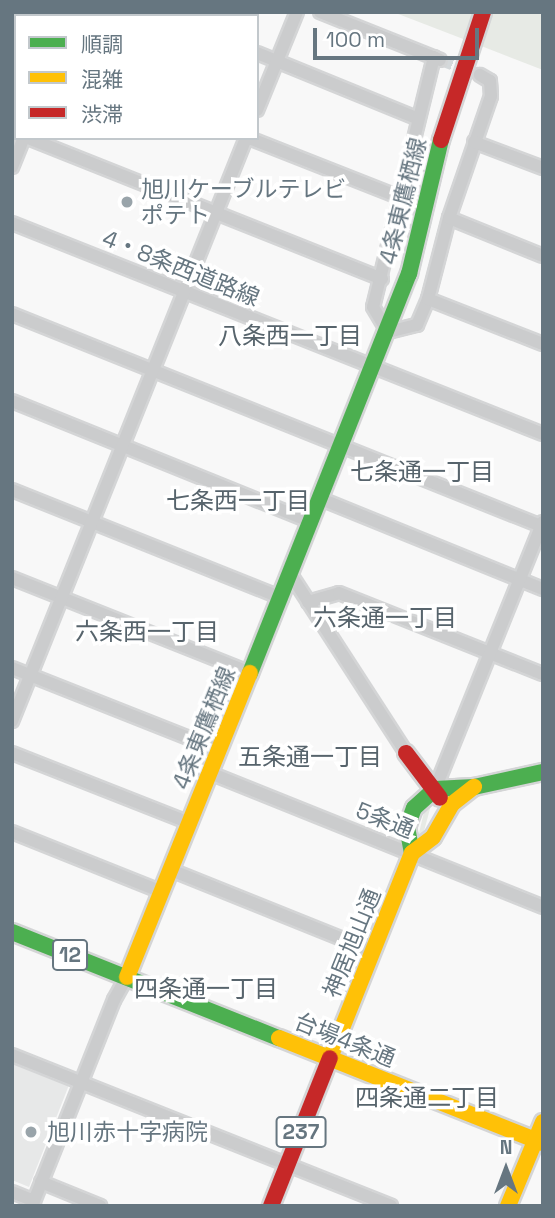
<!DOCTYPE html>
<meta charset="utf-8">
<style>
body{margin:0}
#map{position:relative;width:555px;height:1218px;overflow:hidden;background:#f8f8f8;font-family:"Space Grotesk","Noto Sans JP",sans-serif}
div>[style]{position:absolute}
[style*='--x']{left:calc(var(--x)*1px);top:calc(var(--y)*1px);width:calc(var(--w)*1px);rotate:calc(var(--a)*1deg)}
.built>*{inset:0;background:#e7e8e8}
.green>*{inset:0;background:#e7eae5}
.street-tunnel>*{height:12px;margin-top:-6px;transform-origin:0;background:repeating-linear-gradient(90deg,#d4d8da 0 12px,transparent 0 18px)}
.roads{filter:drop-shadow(2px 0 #d4d5d6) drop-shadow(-2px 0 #d4d5d6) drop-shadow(0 2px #d4d5d6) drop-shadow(0 -2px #d4d5d6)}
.street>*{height:12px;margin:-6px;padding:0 6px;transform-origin:6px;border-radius:6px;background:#cbcccd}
.fast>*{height:16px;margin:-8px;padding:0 8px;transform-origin:8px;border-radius:8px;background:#4caf50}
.slow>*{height:16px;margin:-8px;padding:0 8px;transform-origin:8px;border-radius:8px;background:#ffc107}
.jam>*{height:16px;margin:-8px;padding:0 8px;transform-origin:8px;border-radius:8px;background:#c62828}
.dots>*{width:19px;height:19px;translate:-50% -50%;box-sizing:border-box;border:4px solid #fff;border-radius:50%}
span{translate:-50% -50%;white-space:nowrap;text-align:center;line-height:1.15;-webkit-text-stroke:7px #fff;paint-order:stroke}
.shield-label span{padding:2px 5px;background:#fff;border:2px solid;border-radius:5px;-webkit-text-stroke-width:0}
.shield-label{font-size:21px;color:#667680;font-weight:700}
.poi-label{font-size:23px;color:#667680}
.left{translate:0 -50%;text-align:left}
.street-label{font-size:23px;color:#667680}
.neighbourhood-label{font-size:24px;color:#57646c}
.frame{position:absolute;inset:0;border:14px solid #667680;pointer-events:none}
.legend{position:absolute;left:14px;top:14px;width:245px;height:126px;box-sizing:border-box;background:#fff;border:2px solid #c2c8cc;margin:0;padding:9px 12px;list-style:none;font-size:21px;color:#667680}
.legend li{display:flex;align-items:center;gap:14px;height:35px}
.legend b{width:35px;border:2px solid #c2c8cc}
.north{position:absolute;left:471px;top:1134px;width:70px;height:70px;-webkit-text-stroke:5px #fff;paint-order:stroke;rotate:0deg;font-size:19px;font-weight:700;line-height:28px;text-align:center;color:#667680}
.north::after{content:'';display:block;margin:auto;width:24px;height:32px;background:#667680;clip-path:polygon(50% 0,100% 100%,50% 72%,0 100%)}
.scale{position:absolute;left:313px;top:28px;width:166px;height:32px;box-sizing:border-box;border:4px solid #667680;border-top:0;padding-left:9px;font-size:21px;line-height:24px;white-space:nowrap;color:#667680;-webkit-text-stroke:5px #fff;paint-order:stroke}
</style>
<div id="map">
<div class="built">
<i style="clip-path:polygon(12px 1062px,69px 1085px,29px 1187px,12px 1180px)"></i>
</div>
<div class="green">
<i style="clip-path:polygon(393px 12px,543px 12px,543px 70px,471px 42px)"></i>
<i style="clip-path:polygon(431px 805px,423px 835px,418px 837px,425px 808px)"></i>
</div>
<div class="street-tunnel">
<i style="--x:441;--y:60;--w:42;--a:21"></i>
</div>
<div class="roads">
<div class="street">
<i style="--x:153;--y:12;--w:10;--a:24"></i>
<i style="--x:320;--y:12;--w:129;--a:21.8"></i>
<i style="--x:73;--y:16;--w:4;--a:-76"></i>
<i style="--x:12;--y:47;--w:4;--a:14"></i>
<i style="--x:257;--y:53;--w:172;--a:22.2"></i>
<i style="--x:434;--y:57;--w:257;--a:103.7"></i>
<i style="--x:373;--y:307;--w:29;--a:59"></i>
<i style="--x:388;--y:332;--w:30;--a:-14"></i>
<i style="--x:417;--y:325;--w:28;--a:-67"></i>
<i style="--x:428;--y:299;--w:84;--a:-75.5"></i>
<i style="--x:449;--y:218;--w:129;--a:-71"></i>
<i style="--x:491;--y:96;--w:15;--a:-94"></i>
<i style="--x:490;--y:81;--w:12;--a:-149"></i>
<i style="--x:257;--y:110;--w:106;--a:-67.8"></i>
<i style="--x:12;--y:132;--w:4;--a:14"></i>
<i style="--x:28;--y:138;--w:381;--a:21.7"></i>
<i style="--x:249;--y:138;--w:163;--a:21.5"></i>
<i style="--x:474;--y:142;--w:74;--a:20.6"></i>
<i style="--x:12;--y:167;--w:31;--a:-68"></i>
<i style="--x:449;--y:218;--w:101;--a:22"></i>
<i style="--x:12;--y:223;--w:571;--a:21.67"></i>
<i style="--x:428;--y:299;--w:123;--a:21.4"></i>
<i style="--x:12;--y:314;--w:570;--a:21.84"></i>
<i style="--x:12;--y:401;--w:323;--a:22"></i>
<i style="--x:12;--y:490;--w:291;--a:21.8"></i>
<i style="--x:321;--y:499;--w:240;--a:22.1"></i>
<i style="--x:291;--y:575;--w:212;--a:57.1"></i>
<i style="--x:12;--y:578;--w:257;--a:21.7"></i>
<i style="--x:308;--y:602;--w:32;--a:-16"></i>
<i style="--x:339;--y:593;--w:219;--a:21.7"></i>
<i style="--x:12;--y:668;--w:223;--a:21.6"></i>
<i style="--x:12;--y:721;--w:628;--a:-68.13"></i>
<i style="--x:12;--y:753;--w:191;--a:21.5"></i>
<i style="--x:210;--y:773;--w:359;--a:21.9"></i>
<i style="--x:435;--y:789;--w:288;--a:-68"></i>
<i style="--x:12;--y:832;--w:162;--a:21.8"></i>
<i style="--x:171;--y:870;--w:218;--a:21.9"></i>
<i style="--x:12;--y:1055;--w:408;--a:21.7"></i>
<i style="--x:41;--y:1182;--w:64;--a:22.1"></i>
<i style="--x:12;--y:1192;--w:24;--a:22"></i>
<i style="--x:32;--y:1206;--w:222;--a:-68.3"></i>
<i style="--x:114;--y:1000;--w:26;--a:-61"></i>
</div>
<div class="fast">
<i style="--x:250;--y:673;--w:430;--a:-68.3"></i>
<i style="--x:409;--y:274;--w:138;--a:-76.6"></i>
<i style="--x:412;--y:853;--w:26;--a:-101"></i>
<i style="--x:407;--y:827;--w:20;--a:-70"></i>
<i style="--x:414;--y:808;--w:28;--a:-42"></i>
<i style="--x:435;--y:789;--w:39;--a:-3"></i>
<i style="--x:474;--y:787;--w:71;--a:-12.3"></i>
<i style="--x:12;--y:932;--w:287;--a:21.7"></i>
</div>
<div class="slow">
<i style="--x:127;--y:977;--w:328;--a:-68"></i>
<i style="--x:279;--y:1038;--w:284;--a:21.7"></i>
<i style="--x:330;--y:1058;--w:221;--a:-68.2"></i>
<i style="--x:412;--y:853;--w:26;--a:-37"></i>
<i style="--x:433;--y:837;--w:38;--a:-60"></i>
<i style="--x:452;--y:804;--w:28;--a:-38"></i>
<i style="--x:508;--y:1206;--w:91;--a:-67.4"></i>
</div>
<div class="jam">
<i style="--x:441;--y:140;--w:135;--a:-71.8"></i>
<i style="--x:406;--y:753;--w:56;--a:52.9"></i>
<i style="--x:271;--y:1206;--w:159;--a:-68.3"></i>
</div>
</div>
<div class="dots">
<i style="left:127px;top:202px;background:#99a4aa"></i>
<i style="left:31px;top:1132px;background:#99a4aa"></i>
</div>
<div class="shield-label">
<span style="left:70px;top:955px">12</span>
<span style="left:301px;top:1132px">237</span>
</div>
<div class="poi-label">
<span class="left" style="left:141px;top:202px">旭川ケーブルテレビ<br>ポテト</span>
<span class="left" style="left:47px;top:1132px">旭川赤十字病院</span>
</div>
<div class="street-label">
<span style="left:403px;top:201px;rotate:-76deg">4条東鷹栖線</span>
<span style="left:181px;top:268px;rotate:22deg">4・8条西道路線</span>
<span style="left:204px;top:728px;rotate:-68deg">4条東鷹栖線</span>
<span style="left:385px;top:820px;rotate:22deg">5条通</span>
<span style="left:352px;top:943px;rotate:-68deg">神居旭山通</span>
<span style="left:345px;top:1040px;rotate:22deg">台場4条通</span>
</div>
<div class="neighbourhood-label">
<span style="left:290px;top:336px">八条西一丁目</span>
<span style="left:422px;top:472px">七条通一丁目</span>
<span style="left:238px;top:501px">七条西一丁目</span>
<span style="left:385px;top:618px">六条通一丁目</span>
<span style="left:147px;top:632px">六条西一丁目</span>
<span style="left:310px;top:757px">五条通一丁目</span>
<span style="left:206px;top:989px">四条通一丁目</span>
<span style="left:427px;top:1098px">四条通二丁目</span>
</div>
<div class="frame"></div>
<ul class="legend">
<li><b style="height:9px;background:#4caf50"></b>順調</li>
<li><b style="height:9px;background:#ffc107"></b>混雑</li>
<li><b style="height:9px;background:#c62828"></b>渋滞</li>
</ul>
<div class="north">N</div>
<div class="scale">100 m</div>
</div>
